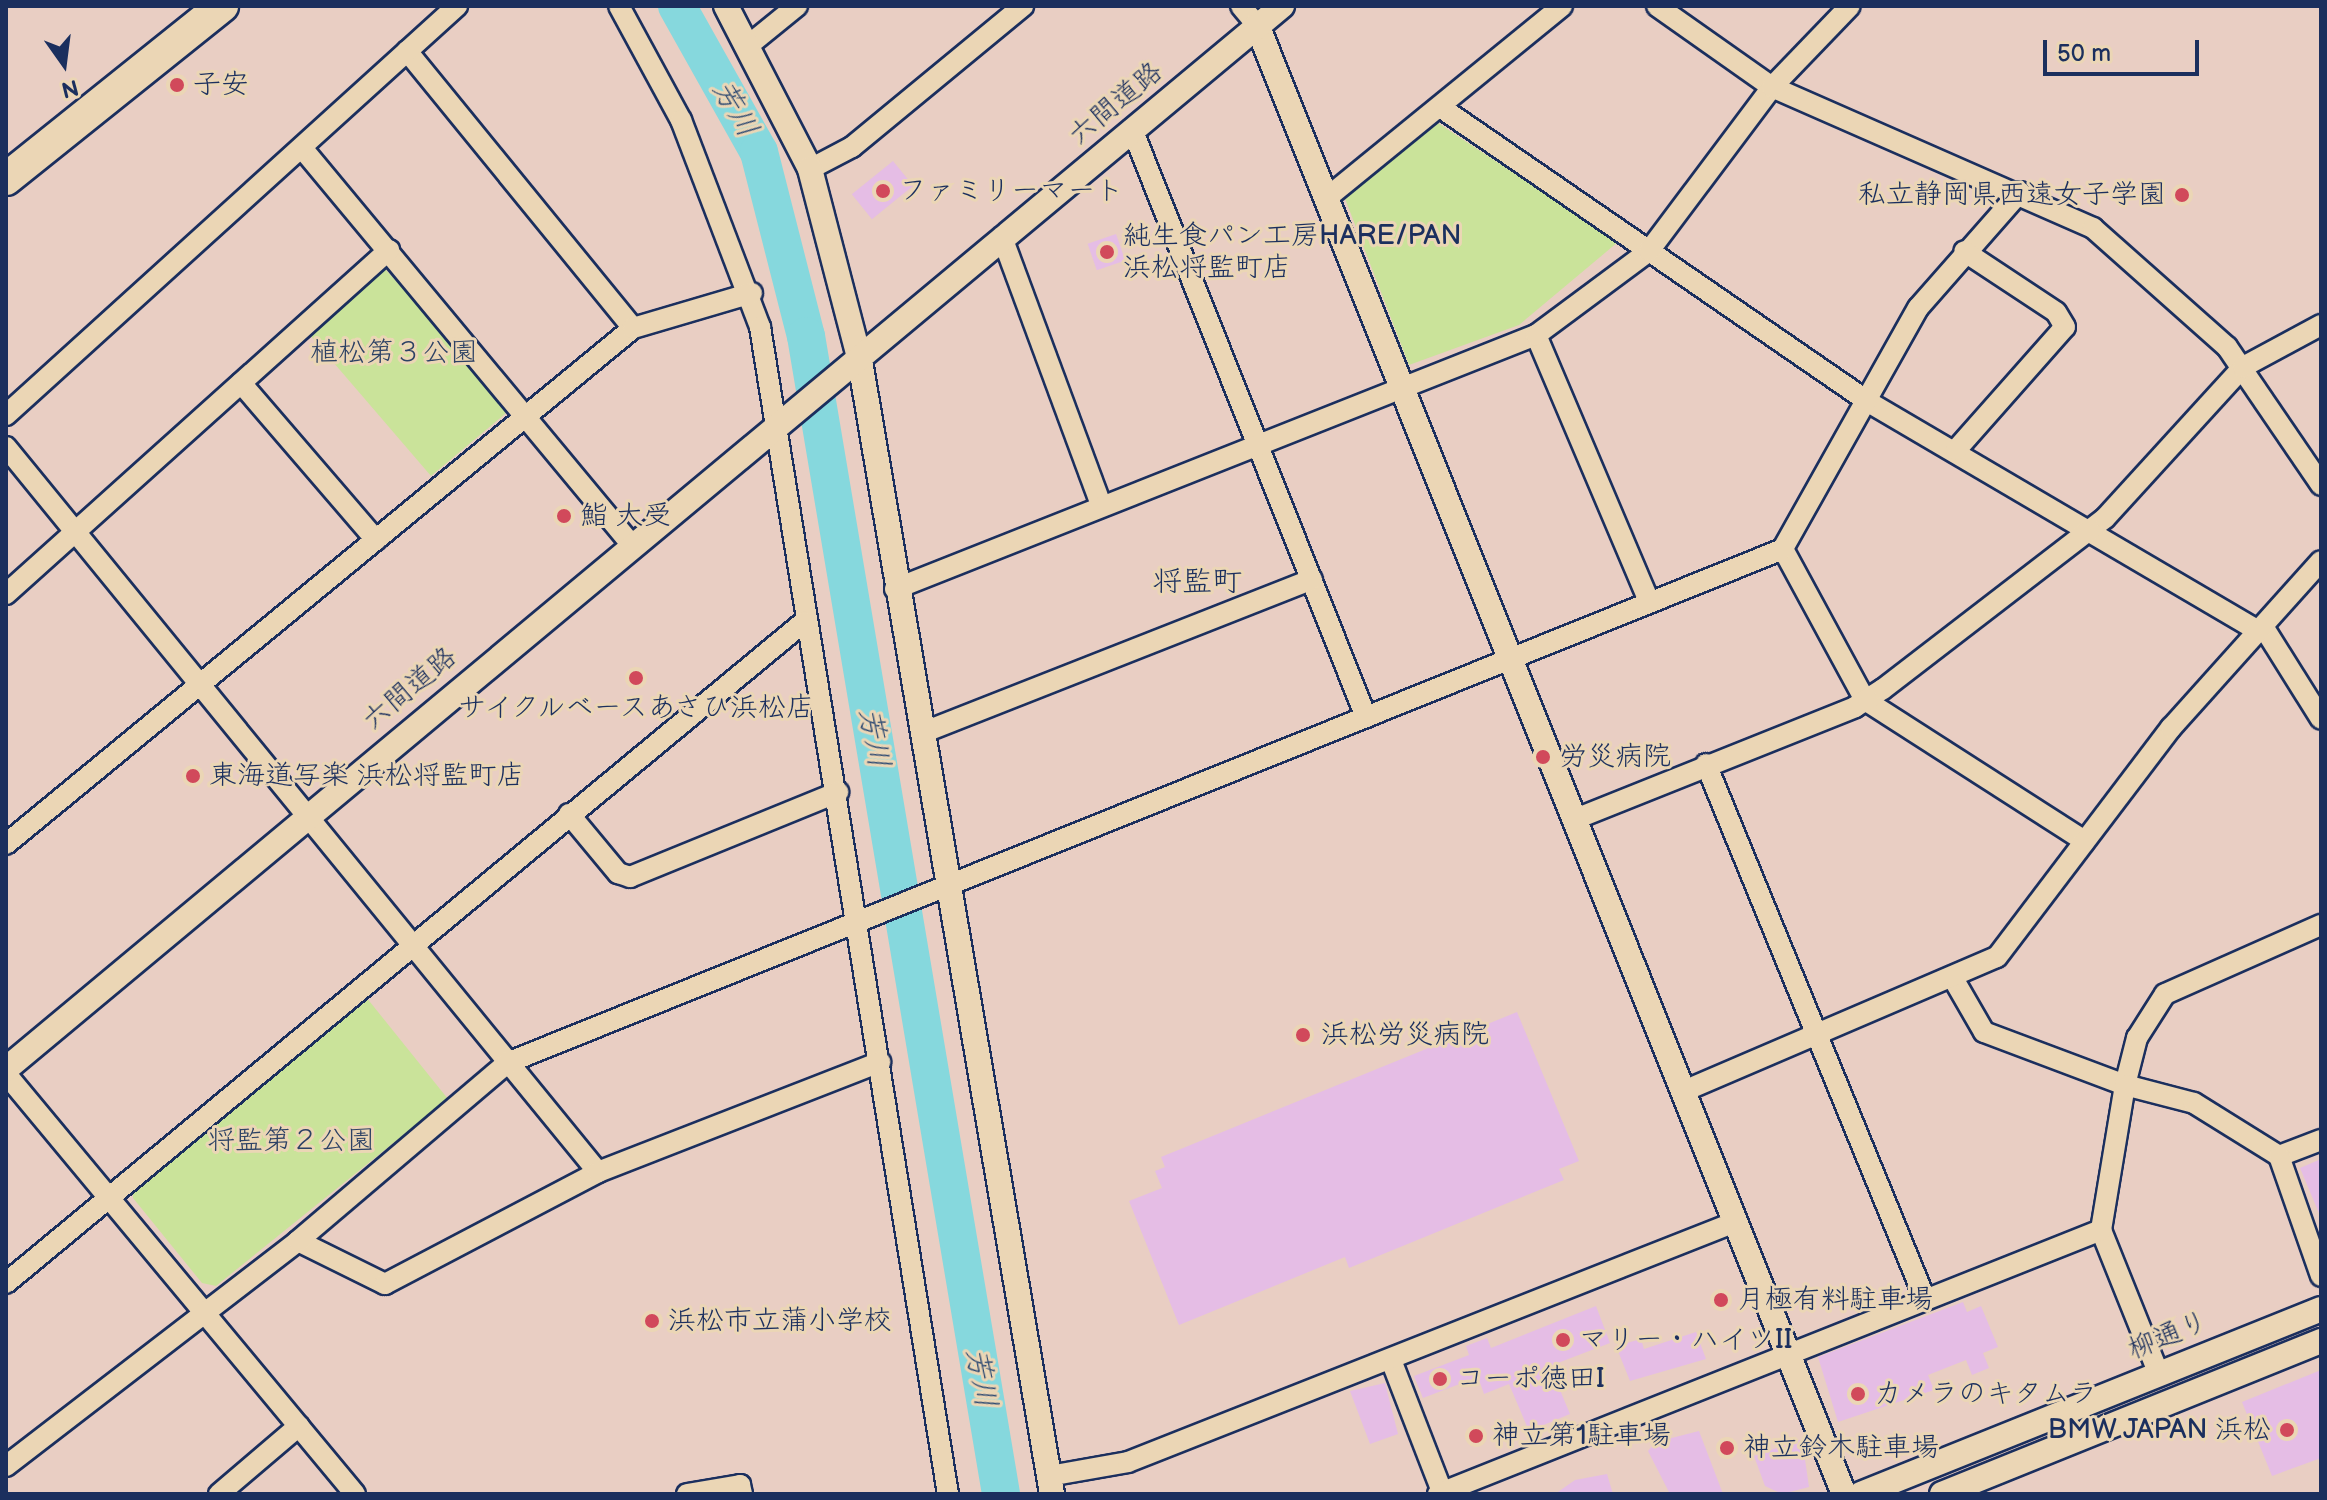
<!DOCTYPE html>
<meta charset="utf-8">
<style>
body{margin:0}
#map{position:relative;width:2327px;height:1500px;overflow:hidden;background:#e9cec3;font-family:"Balsamiq Sans","Klee One",sans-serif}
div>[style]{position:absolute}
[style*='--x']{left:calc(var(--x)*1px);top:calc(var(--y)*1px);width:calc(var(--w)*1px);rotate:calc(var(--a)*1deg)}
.green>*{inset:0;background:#cae39a}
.river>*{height:38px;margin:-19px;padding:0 19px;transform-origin:19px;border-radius:19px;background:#86d8dd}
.building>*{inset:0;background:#e5bde5;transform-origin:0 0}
.roads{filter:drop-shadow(2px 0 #1b2f5e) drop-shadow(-2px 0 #1b2f5e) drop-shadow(0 2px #1b2f5e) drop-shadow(0 -2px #1b2f5e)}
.minor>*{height:20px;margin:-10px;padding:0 10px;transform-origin:10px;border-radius:10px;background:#ebd6b5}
.tertiary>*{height:24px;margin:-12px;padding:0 12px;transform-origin:12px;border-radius:12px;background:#ebd6b5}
.trunk>*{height:32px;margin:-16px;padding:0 16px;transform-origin:16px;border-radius:16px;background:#ebd6b5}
.dots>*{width:22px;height:22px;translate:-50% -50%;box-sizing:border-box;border:4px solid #ebd6b5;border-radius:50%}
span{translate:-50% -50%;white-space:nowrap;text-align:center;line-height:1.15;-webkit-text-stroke:6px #ebd6b5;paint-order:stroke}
.poi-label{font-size:28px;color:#1b2f5e}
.left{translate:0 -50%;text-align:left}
.right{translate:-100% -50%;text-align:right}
.street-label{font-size:28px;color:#1b2f5e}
.park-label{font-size:28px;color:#2c4164}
.water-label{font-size:30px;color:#2b4871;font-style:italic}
.neighbourhood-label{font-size:30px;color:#1b2f5e}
.frame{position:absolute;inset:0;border:8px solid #1b2f5e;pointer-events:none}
.north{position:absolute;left:24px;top:24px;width:80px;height:80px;-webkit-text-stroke:6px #ebd6b5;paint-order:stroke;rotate:166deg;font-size:22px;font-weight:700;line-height:32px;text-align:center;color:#1b2f5e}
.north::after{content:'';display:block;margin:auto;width:28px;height:36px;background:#1b2f5e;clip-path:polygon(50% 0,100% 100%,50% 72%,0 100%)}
.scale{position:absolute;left:2043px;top:40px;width:156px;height:36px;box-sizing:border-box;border:4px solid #1b2f5e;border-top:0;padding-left:10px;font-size:24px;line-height:28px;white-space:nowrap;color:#1b2f5e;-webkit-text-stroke:6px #ebd6b5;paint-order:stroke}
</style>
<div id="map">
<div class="green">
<i style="clip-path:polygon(1438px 123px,1618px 242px,1519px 325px,1409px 365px,1344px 196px)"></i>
<i style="clip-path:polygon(385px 269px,507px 403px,505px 414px,431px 476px,309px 334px)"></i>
<i style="clip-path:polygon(366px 997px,448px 1099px,216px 1286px,202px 1283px,133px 1198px,133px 1184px)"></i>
</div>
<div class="river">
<i style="--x:677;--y:6;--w:167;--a:60.7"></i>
<i style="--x:759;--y:152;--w:190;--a:75.7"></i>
<i style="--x:806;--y:336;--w:1174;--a:80.44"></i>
</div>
<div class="building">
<i style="left:893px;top:161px;width:32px;height:53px;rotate:51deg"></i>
<i style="left:1116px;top:234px;width:28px;height:30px;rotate:71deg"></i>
<i style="clip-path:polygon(1517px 1012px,1579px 1161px,1559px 1169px,1564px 1180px,1349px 1268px,1345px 1257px,1179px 1325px,1129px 1201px,1162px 1188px,1155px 1171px,1165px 1167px,1161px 1157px)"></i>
<i style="clip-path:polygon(2321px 1159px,2321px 1218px,2300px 1168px)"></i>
<i style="clip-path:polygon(1963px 1302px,1967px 1312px,1981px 1306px,1998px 1347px,1983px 1353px,1989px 1368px,1972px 1375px,1966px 1360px,1928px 1375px,1934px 1390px,1838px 1422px,1818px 1357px)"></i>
<i style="clip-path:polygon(1596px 1306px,1610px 1343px,1550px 1366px,1570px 1414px,1529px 1431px,1509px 1384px,1484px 1394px,1478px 1377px,1423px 1398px,1414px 1376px,1469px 1355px,1466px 1346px,1487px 1338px,1491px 1348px)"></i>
<i style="clip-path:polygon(1696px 1332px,1706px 1359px,1630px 1381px,1616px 1346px,1641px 1339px,1644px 1349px)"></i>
<i style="clip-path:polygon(2321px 1370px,2321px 1458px,2272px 1476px,2242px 1402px)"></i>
<i style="clip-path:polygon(1385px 1383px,1398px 1434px,1370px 1444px,1350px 1391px)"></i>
<i style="clip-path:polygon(1699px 1431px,1723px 1494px,1670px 1494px,1648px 1451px,1656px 1442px)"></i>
<i style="clip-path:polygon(1802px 1439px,1809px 1487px,1782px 1494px,1765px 1486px,1754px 1456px)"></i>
<i style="clip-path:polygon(1607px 1474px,1613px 1494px,1555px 1494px,1575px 1480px)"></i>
</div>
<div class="roads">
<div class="minor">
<i style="--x:619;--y:6;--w:130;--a:61.5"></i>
<i style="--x:681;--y:120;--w:222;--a:69.1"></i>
<i style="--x:760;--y:327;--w:1182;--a:80.85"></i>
<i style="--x:1241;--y:6;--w:25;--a:50"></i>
<i style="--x:1657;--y:6;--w:141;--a:35.2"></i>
<i style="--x:1772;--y:87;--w:351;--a:23.7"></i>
<i style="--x:2093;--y:228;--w:179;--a:41.6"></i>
<i style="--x:2227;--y:347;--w:167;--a:55.7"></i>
<i style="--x:749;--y:45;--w:62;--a:-39.1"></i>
<i style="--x:407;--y:51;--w:357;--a:50.8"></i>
<i style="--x:1440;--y:107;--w:522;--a:34.54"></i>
<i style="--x:1870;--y:403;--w:450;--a:30.4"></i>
<i style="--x:1132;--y:129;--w:633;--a:68.3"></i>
<i style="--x:302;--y:148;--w:515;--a:50.28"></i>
<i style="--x:810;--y:169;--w:47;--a:-27.6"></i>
<i style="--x:852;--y:147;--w:222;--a:-39.5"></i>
<i style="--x:2020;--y:192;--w:154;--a:131.3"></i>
<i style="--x:1918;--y:308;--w:276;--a:119.3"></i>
<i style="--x:1783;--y:549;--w:172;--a:61.5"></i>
<i style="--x:1865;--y:700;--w:261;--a:32.7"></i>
<i style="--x:1328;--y:197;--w:302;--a:-39.2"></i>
<i style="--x:1002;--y:237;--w:285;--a:69.7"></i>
<i style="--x:1536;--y:335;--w:289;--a:67"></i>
<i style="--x:241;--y:383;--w:207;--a:49.3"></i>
<i style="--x:6;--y:415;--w:609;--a:-42.2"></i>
<i style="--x:6;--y:447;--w:936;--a:50.77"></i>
<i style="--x:1956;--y:450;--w:164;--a:-48.5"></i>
<i style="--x:2065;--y:327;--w:17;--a:-121"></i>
<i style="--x:2056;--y:312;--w:110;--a:-146.5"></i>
<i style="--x:895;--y:589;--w:689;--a:-21.62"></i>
<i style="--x:1536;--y:335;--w:141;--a:-36.6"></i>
<i style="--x:1649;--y:251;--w:205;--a:-53.1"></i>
<i style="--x:1772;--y:87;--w:112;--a:-46.1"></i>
<i style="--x:6;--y:594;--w:515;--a:-41.93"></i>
<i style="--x:2264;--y:628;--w:107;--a:57.9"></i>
<i style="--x:922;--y:733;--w:419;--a:-21.5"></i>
<i style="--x:1706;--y:764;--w:578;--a:67.74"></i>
<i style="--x:569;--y:814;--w:77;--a:50.3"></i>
<i style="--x:618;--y:873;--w:13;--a:18"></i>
<i style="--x:630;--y:877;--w:225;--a:-22.2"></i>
<i style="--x:1573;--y:820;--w:304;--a:-21.8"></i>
<i style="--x:1855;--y:707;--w:33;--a:-33"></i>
<i style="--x:1883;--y:689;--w:280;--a:-37.6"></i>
<i style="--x:2105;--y:518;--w:205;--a:-47.6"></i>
<i style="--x:2243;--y:367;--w:89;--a:-28.3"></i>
<i style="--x:6;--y:844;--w:812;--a:-39.45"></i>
<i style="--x:633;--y:328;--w:124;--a:-16.4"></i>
<i style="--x:1954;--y:980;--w:60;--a:60"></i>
<i style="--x:1984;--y:1032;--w:151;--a:20.6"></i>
<i style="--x:2125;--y:1085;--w:49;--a:-75.7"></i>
<i style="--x:2137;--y:1038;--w:52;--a:-57.5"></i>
<i style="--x:2165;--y:994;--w:171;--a:-23.9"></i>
<i style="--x:6;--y:1074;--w:546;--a:50.28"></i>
<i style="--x:1684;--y:1091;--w:340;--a:-23.2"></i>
<i style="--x:1997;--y:957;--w:288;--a:-52.8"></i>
<i style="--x:2171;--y:728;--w:224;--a:-48.1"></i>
<i style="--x:2279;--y:1156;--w:45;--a:-20.9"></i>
<i style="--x:298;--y:1241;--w:97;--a:26.3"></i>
<i style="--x:385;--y:1284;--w:241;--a:-27.7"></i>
<i style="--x:598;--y:1172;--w:303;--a:-21.3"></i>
<i style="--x:6;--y:1283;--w:1036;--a:-39.64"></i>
<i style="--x:1391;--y:1360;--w:144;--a:68.8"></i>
<i style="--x:2158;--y:1372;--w:153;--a:-111.9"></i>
<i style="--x:2101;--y:1230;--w:147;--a:-80.6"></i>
<i style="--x:2125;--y:1085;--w:71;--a:14.6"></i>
<i style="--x:2194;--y:1103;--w:100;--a:31.9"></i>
<i style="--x:2279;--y:1156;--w:127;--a:70.7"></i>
<i style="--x:6;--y:1466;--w:369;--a:-37.6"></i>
<i style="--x:298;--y:1241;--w:275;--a:-40.4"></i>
<i style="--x:507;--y:1063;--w:1376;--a:-21.94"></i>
<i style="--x:1049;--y:1476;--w:80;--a:-10"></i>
<i style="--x:1128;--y:1462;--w:653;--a:-21.57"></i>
<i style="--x:219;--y:1494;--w:105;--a:-40.4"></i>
<i style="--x:687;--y:1494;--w:54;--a:-9.6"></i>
<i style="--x:740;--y:1485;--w:9;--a:77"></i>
<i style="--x:1438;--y:1494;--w:714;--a:-21.71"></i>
</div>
<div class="tertiary">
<i style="--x:726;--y:6;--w:183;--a:62.7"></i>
<i style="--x:810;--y:169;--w:198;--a:75.4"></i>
<i style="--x:860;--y:361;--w:1149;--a:80.38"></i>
<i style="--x:1257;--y:25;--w:1582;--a:68.22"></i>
<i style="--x:6;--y:1069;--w:1661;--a:-39.8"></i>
<i style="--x:1861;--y:1494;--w:496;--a:-21.9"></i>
<i style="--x:1942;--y:1494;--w:409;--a:-22"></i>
</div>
<div class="trunk">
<i style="--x:6;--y:179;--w:277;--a:-38.7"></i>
</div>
</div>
<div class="dots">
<i style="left:177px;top:85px;background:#d1495b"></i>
<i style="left:883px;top:191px;background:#d1495b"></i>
<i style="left:2182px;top:195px;background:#d1495b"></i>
<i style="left:1107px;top:252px;background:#d1495b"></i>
<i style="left:564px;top:516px;background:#d1495b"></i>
<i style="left:636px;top:678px;background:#d1495b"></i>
<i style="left:1543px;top:757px;background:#d1495b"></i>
<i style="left:193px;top:776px;background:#d1495b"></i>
<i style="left:1303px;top:1035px;background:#d1495b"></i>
<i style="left:1721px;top:1300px;background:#d1495b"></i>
<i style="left:652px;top:1321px;background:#d1495b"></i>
<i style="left:1563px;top:1340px;background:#d1495b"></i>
<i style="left:1440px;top:1379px;background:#d1495b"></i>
<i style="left:1858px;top:1394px;background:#d1495b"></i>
<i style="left:2287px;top:1430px;background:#d1495b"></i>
<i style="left:1476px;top:1436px;background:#d1495b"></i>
<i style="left:1727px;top:1448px;background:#d1495b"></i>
</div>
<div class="poi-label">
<span class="left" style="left:193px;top:85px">子安</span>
<span class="left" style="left:899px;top:191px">ファミリーマート</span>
<span class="right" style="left:2166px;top:195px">私立静岡県西遠女子学園</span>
<span class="left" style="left:1123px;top:252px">純生食パン工房HARE/PAN<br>浜松将監町店</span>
<span class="left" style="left:580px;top:516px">鮨 大受</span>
<span style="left:636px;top:708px">サイクルベースあさひ浜松店</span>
<span class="left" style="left:1559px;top:757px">労災病院</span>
<span class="left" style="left:209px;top:776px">東海道写楽 浜松将監町店</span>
<span class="left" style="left:1321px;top:1035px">浜松労災病院</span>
<span class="left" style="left:1737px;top:1300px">月極有料駐車場</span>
<span class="left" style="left:668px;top:1321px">浜松市立蒲小学校</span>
<span class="left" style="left:1579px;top:1340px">マリー・ハイツII</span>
<span class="left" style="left:1456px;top:1379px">コーポ徳田I</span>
<span class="left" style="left:1874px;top:1394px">カメラのキタムラ</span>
<span class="right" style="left:2271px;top:1430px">BMW JAPAN 浜松</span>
<span class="left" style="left:1492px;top:1436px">神立第1駐車場</span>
<span class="left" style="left:1743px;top:1448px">神立鈴木駐車場</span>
</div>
<div class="street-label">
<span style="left:1116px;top:104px;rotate:-40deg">六間道路</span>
<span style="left:410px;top:689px;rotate:-40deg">六間道路</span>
<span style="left:2168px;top:1336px;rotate:-22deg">柳通り</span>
</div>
<div class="park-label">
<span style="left:394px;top:353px">植松第３公園</span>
<span style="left:291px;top:1141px">将監第２公園</span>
</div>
<div class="water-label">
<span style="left:735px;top:109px;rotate:60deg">芳川</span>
<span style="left:874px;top:738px;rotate:80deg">芳川</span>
<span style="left:981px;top:1378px;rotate:80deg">芳川</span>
</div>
<div class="neighbourhood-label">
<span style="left:1197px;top:582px">将監町</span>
</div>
<div class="frame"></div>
<div class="north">N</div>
<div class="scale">50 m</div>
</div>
